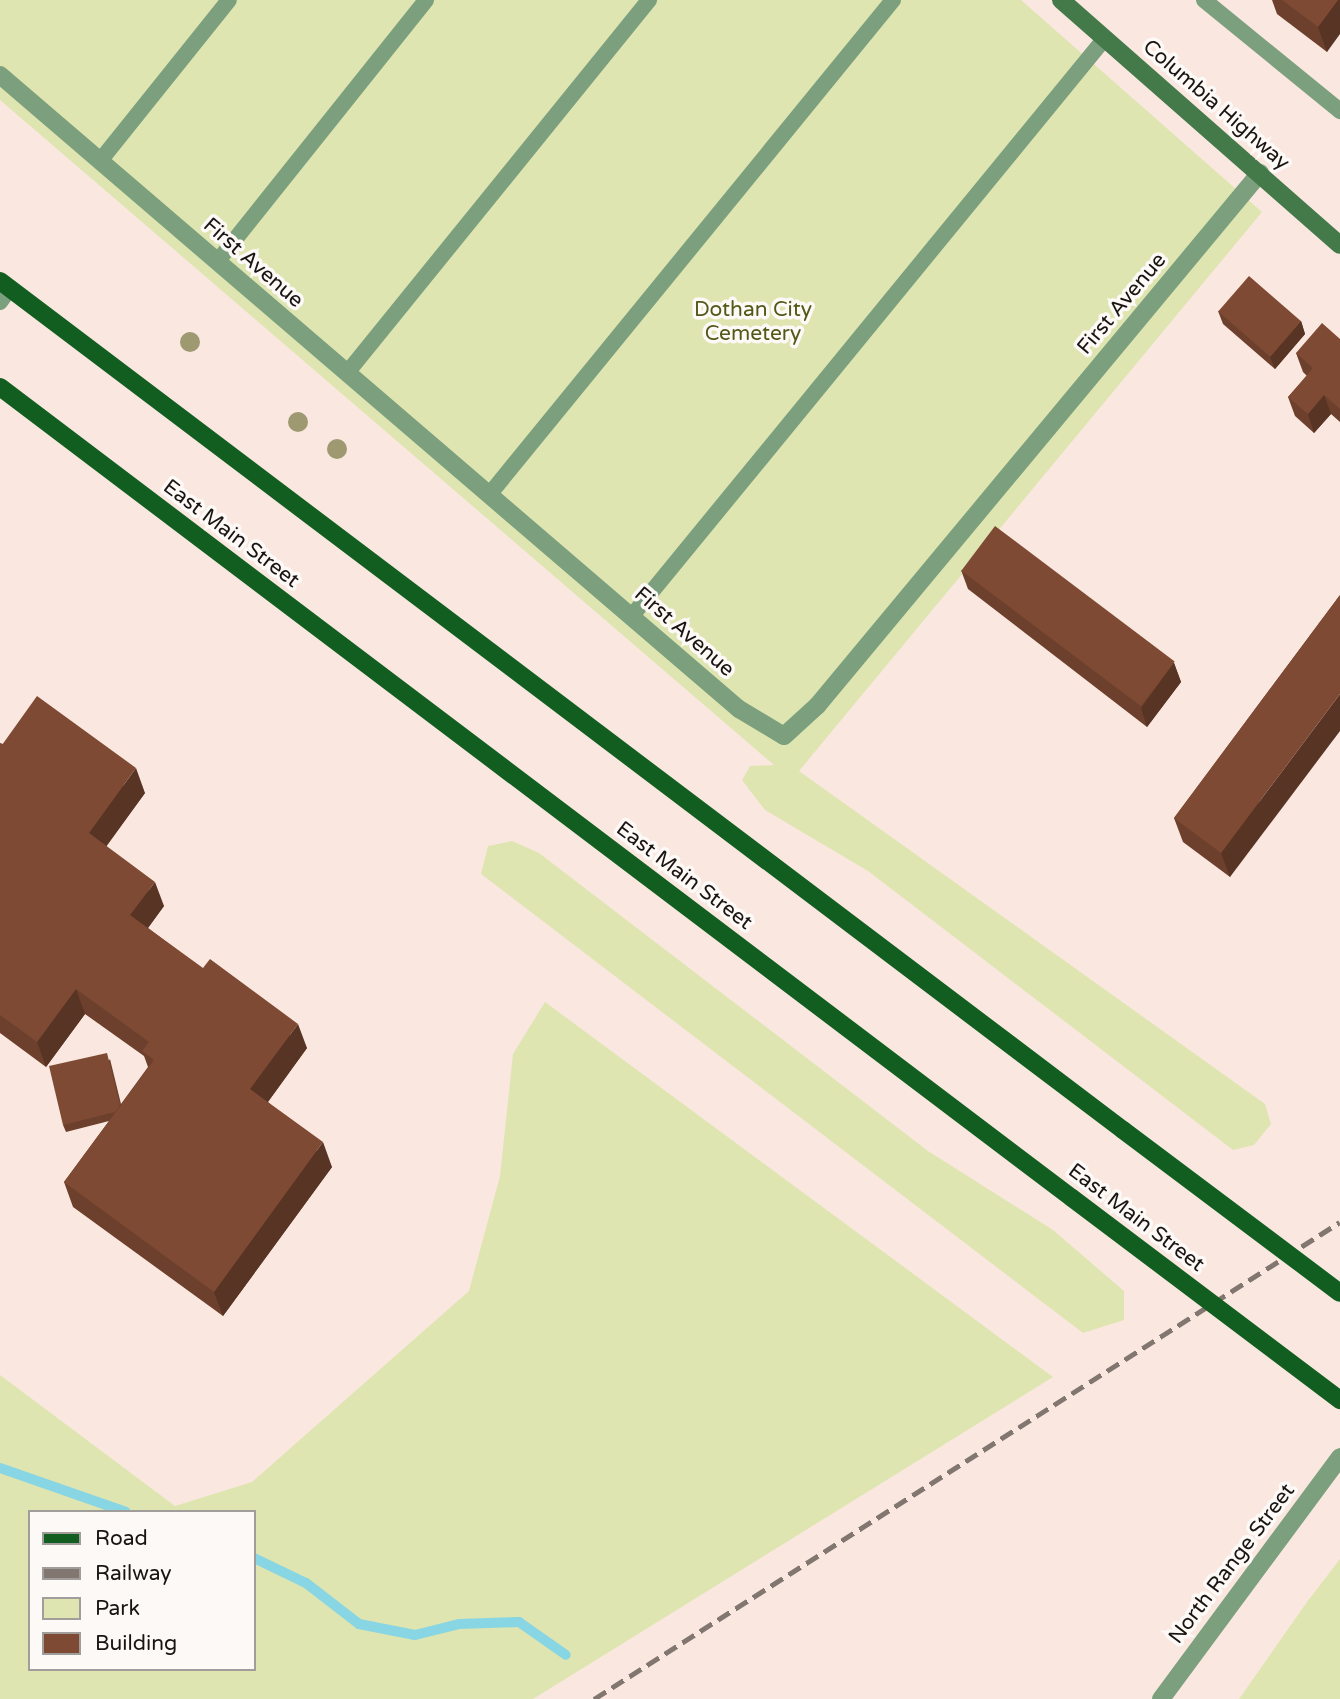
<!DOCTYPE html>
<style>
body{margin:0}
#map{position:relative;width:1340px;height:1699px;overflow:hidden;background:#fae8e0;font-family:"Varela Round",sans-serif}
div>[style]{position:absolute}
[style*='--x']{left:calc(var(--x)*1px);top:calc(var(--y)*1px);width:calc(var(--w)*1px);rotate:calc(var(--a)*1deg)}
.green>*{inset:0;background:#dee5b1}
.stream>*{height:10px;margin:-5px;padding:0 5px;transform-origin:5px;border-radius:5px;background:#88d5e3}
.service>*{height:16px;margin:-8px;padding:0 8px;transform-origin:8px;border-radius:8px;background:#7c9f7e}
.minor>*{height:18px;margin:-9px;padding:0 9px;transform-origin:9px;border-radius:9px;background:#7c9f7e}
.tertiary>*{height:18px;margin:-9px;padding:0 9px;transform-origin:9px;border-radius:9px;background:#7c9f7e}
.secondary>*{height:18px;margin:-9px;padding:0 9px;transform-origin:9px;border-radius:9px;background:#447949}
.primary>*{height:18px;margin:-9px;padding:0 9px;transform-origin:9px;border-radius:9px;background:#125e21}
.rail>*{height:5px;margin-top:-2.5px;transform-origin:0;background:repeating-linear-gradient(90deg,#827671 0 14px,transparent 0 21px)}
.primary-bridge>*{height:18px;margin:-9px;padding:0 9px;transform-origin:9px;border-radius:9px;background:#125e21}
.trees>*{width:20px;height:20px;margin:-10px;border-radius:50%;background:#9e9971}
.wall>*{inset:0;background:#6c402c}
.shaded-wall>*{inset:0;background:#583424}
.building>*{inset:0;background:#7e4a33;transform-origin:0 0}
span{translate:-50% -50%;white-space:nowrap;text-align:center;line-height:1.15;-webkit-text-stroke:7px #fcf9f7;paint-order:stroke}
.street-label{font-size:21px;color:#191311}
.park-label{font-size:21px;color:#525816}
.legend{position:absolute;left:28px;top:1510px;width:228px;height:161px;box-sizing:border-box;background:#fcf9f7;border:2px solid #a19d9b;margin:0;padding:9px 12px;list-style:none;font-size:21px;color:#191311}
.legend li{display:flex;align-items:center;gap:14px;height:35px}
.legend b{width:35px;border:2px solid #a19d9b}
</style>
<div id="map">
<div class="green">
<i style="clip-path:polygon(0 0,1021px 0,1262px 212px,799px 771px,1265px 1104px,1271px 1124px,1254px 1145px,1233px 1150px,868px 871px,765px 810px,742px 780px,750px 766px,774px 765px,0 100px)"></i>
<i style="clip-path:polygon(512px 841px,539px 853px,928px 1151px,1053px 1230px,1124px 1291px,1124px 1320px,1083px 1333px,481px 874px,488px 846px)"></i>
<i style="clip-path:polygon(evenodd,545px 1002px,1053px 1377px,533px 1699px,0 1699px,0 1375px,175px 1506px,252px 1482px,469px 1291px,500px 1176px,513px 1054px,545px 1002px,30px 1512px,254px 1512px,254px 1669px,30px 1669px,30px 1512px)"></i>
<i style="clip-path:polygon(1340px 1559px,1340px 1699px,1239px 1699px,1307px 1602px)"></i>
</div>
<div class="stream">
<i style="--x:0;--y:1468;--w:133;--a:19.2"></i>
<i style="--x:254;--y:1558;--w:58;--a:25.7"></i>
<i style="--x:306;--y:1583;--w:67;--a:37.7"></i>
<i style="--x:359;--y:1624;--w:57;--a:11.1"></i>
<i style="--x:415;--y:1635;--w:45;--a:-14"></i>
<i style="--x:459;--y:1624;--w:60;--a:-1.9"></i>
<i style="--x:519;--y:1622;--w:57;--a:35.1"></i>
</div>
<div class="service">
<i style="--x:1204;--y:0;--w:176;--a:39.2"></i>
<i style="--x:100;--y:161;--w:206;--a:-51.3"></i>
<i style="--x:217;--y:262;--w:335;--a:-51.4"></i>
<i style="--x:0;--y:302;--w:17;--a:-54"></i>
<i style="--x:347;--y:373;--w:480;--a:-51"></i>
<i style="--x:489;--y:495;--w:639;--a:-50.78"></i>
<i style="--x:631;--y:617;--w:748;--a:-50.69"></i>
</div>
<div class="minor">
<i style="--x:0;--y:75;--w:974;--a:40.63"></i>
<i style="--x:739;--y:709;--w:52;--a:31"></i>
<i style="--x:784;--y:736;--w:45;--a:-42.3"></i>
<i style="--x:817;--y:706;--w:693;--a:-50.27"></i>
</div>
<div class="tertiary">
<i style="--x:1161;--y:1699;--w:301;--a:-53.5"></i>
</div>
<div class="secondary">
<i style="--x:1061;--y:0;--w:371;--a:41.3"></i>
</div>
<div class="primary">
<i style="--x:0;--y:281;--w:1408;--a:37.09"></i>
<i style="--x:0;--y:387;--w:1344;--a:37.11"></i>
</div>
<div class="rail">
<i style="--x:594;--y:1699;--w:885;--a:-32.6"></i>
</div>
<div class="primary-bridge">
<i style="--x:1123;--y:1130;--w:271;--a:36.9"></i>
<i style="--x:1072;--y:1198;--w:336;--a:37"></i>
</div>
<div class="trees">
<i style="left:190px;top:342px"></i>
<i style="left:298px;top:422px"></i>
<i style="left:337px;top:449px"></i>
</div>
<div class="wall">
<i style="clip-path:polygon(1272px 0,1340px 0,1327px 52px,1277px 14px)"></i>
<i style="clip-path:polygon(1218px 311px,1301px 321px,1305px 334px,1275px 369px,1223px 324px)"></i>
<i style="clip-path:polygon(1340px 339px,1340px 422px,1331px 414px,1314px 433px,1295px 416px,1288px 397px,1307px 376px,1303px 372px,1296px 353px)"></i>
<i style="clip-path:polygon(961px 570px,1174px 663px,1181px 682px,1147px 727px,968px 589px)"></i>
<i style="clip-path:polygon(1340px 595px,1230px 877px,1183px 842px,1174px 818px)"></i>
<i style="clip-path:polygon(0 743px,145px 793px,106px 846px,164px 906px,148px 928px,307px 1048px,268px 1102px,332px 1167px,223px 1316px,73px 1207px,64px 1182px,109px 1121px,66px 1132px,63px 1125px,110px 1059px,121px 1104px,148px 1067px,144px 1056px,85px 1014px,46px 1067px,0 1033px)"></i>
</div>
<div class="shaded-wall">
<i style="clip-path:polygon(1338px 0,1340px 0,1340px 34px,1327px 52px,1318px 27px)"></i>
<i style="clip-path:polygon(1301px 321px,1305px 334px,1275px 369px,1270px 357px)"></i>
<i style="clip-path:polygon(1324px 395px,1331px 414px,1314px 433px,1308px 414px)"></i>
<i style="clip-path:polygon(1174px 663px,1181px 682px,1147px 727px,1141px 708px)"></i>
<i style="clip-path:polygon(1340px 694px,1340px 731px,1230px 877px,1221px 853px)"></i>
<i style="clip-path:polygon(136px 768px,145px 793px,98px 858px,89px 833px)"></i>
<i style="clip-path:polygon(155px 882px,164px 906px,139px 940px,130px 915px)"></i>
<i style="clip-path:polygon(76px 989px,85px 1014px,46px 1067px,37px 1042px)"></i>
<i style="clip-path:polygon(298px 1024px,307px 1048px,259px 1114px,250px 1089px)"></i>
<i style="clip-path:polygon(323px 1142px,332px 1167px,223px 1316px,214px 1292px)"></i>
</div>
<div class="building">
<i style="clip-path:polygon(1282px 0,1338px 0,1318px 27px)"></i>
<i style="left:1249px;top:276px;width:69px;height:47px;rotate:41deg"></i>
<i style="clip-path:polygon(1322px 323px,1340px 339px,1340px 409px,1324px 395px,1308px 414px,1288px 397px,1313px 368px,1296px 353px)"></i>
<i style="left:995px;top:526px;width:225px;height:56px;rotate:37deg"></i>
<i style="clip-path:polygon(1340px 595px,1340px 694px,1221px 853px,1174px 818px)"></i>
<i style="clip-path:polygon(37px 696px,136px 768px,89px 833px,155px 882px,130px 915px,203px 968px,210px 959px,298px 1024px,250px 1089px,323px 1142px,214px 1292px,64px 1182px,154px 1060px,142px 1051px,149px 1042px,76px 989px,37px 1042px,0 1015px,0 743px,2px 745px)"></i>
<i style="clip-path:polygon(107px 1053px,120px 1105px,115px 1112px,63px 1125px,49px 1066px)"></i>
</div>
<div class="street-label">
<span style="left:1216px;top:105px;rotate:41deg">Columbia Highway</span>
<span style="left:253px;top:263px;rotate:41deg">First Avenue</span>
<span style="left:1122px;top:304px;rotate:-50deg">First Avenue</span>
<span style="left:231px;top:534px;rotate:37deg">East Main Street</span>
<span style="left:684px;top:632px;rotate:41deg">First Avenue</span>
<span style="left:684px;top:876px;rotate:37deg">East Main Street</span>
<span style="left:1136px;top:1218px;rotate:37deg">East Main Street</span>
<span style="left:1232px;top:1564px;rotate:-53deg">North Range Street</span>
</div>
<div class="park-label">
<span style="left:753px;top:322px">Dothan City<br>Cemetery</span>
</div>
<ul class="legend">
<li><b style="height:9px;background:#125e21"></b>Road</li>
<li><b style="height:9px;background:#827671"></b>Railway</li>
<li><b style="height:19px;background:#dee5b1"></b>Park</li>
<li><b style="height:19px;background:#7e4a33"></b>Building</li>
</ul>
</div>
